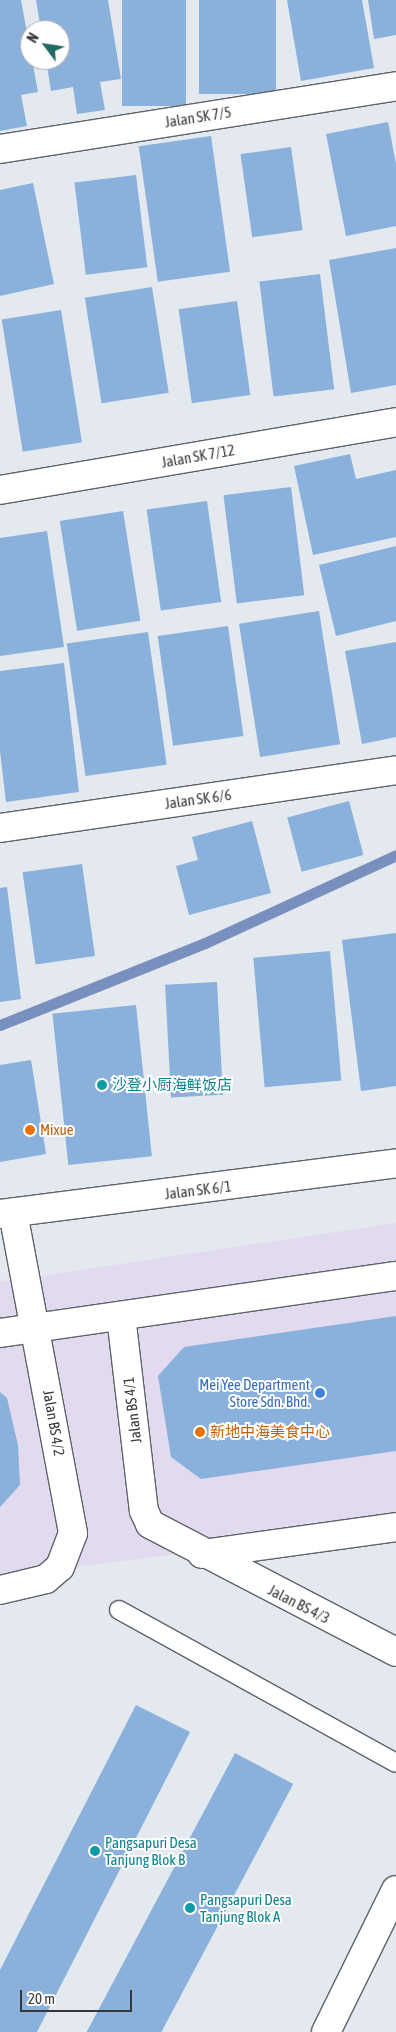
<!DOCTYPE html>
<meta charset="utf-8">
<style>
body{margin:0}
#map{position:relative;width:396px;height:2032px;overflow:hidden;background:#e3e9ef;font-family:"Asap Condensed","Noto Sans SC",sans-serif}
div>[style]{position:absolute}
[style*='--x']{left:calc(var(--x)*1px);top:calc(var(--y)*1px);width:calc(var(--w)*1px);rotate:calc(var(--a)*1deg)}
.commercial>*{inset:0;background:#e2daef}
.stream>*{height:11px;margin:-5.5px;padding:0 5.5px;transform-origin:5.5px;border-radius:5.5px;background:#7990bf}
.building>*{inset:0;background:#8ab0dc;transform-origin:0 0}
.roads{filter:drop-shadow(1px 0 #5e6369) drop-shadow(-1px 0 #5e6369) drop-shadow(0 1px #5e6369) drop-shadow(0 -1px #5e6369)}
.service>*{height:18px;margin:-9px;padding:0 9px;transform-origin:9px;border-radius:9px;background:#fff}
.minor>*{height:28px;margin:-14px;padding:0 14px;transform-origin:14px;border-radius:14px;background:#fff}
.tertiary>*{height:28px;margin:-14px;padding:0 14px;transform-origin:14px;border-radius:14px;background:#fff}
.dots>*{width:14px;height:14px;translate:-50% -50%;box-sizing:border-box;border:2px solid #fff;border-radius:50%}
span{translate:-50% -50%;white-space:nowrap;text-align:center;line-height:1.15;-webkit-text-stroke:4px #fff;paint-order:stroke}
.street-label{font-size:15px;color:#35373a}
.culture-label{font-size:15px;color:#0d838f}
.left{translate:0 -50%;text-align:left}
.food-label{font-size:15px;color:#c56008}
.shop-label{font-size:15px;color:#366cbe}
.right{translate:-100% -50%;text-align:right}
.north{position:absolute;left:20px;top:20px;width:50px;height:50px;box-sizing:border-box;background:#fff;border:1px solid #aeafb0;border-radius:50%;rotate:301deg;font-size:14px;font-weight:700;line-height:20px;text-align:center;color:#35373a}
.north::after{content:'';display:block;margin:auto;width:18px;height:22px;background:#1f6961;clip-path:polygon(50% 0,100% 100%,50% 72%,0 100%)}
.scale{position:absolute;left:20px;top:1990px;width:112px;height:22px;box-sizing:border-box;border:2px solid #35373a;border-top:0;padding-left:6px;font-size:15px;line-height:18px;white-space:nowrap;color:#35373a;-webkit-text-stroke:4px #fff;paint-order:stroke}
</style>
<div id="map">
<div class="commercial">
<i style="clip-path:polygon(396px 1223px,396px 1525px,0 1577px,0 1282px)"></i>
</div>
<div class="stream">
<i style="--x:0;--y:1025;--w:221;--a:-21.8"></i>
<i style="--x:205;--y:943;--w:210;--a:-24.7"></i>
</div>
<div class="building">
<i style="clip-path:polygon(0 0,21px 0,38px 92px,21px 95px,27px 126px,0 131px)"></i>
<i style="clip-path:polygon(36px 0,108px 0,121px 79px,100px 82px,105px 110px,77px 114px,73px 87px,51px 91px,46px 60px,60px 60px,60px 30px,41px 30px)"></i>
<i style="left:122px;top:0;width:64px;height:106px"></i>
<i style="left:199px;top:0;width:77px;height:94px"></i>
<i style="clip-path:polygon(287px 0,362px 0,374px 68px,301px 81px)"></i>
<i style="clip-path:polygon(368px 0,396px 0,396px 35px,374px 39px)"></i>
<i style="clip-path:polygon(388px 122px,396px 164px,396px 226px,346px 236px,326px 134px)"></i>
<i style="left:211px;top:136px;width:137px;height:73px;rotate:82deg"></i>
<i style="left:291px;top:147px;width:84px;height:51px;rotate:82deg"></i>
<i style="left:136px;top:175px;width:93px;height:62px;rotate:83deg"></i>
<i style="clip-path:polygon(33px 183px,54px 284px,0 296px,0 190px)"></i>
<i style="clip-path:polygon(396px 248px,396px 385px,351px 393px,329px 260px)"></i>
<i style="left:320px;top:274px;width:116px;height:61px;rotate:83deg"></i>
<i style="left:152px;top:287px;width:107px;height:68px;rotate:81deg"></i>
<i style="left:237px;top:301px;width:95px;height:59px;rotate:82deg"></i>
<i style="left:61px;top:310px;width:134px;height:60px;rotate:81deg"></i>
<i style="clip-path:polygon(350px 454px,356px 479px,396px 470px,396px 537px,313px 555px,294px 466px)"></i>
<i style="left:291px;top:487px;width:109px;height:68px;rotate:83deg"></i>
<i style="left:207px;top:501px;width:102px;height:61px;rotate:82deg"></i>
<i style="left:123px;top:511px;width:111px;height:64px;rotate:81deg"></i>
<i style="clip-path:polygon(47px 531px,64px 647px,0 656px,0 538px)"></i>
<i style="clip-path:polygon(396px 546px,396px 621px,336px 636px,319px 565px)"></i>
<i style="left:319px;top:611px;width:135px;height:81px;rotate:81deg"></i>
<i style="left:228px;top:626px;width:111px;height:71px;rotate:82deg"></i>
<i style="left:148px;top:632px;width:134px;height:82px;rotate:82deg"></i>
<i style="clip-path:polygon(396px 642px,396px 737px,362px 744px,345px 651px)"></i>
<i style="clip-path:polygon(64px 663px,79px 792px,6px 802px,0 751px,0 671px)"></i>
<i style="left:349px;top:801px;width:56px;height:64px;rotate:75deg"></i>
<i style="clip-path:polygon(252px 821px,271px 893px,189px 915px,176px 866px,198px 860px,192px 837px)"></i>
<i style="left:82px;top:864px;width:93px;height:60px;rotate:82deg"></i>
<i style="clip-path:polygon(7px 887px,21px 999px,0 1002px,0 888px)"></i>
<i style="clip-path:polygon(396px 933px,396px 1086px,361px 1091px,342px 940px)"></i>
<i style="left:330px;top:951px;width:130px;height:77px;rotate:85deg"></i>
<i style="left:217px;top:982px;width:113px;height:52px;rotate:87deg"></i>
<i style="left:136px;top:1005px;width:152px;height:84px;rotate:84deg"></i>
<i style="clip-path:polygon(31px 1060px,46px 1154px,0 1162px,0 1065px)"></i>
<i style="clip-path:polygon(396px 1316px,396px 1451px,201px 1479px,171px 1457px,158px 1376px,184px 1347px)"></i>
<i style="clip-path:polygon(0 1392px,7px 1398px,18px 1445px,20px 1485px,0 1507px)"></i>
<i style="clip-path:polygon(136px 1705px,190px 1732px,37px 2032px,0 2032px,0 1970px)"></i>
<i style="left:235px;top:1753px;width:66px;height:316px;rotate:28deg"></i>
</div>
<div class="roads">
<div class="service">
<i style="--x:119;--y:1610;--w:316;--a:28.9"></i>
</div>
<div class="minor">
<i style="--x:0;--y:149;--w:401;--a:-9"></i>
<i style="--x:0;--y:490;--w:402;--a:-9.7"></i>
<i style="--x:0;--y:828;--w:400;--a:-8.3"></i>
<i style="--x:121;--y:1316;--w:196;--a:83.3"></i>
<i style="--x:144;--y:1511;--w:14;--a:65"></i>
<i style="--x:150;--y:1524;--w:277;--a:27.5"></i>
<i style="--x:0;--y:1333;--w:400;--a:-8.2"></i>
<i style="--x:202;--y:1554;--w:196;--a:-7.9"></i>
<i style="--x:0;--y:1590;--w:47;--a:-13.4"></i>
<i style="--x:46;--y:1579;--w:18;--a:-41"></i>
<i style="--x:60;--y:1567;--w:36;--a:-69"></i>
<i style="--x:73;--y:1533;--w:326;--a:-100.6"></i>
<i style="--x:326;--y:2032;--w:158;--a:-63.8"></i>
</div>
<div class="tertiary">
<i style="--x:0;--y:1214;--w:399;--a:-7.3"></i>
</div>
</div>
<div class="dots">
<i style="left:102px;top:1085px;background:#0f9aa8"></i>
<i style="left:30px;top:1130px;background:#e8710a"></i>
<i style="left:320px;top:1393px;background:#3f7fe0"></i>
<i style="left:200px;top:1432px;background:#e8710a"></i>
<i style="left:95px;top:1851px;background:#0f9aa8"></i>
<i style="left:190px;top:1908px;background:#0f9aa8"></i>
</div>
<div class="street-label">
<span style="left:198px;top:117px;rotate:-9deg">Jalan SK 7/5</span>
<span style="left:198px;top:456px;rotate:-10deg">Jalan SK 7/12</span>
<span style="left:198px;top:799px;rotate:-8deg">Jalan SK 6/6</span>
<span style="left:198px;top:1190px;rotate:-7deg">Jalan SK 6/1</span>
<span style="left:132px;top:1410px;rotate:-97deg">Jalan BS 4/1</span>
<span style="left:54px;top:1423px;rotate:80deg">Jalan BS 4/2</span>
<span style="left:299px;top:1604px;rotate:27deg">Jalan BS 4/3</span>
</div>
<div class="culture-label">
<span class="left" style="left:112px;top:1085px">沙登小厨海鲜饭店</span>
<span class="left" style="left:105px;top:1851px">Pangsapuri Desa<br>Tanjung Blok B</span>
<span class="left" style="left:200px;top:1908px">Pangsapuri Desa<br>Tanjung Blok A</span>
</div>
<div class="food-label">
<span class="left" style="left:40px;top:1130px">Mixue</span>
<span class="left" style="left:210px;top:1432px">新地中海美食中心</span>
</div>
<div class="shop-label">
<span class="right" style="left:310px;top:1393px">Mei Yee Department<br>Store Sdn. Bhd.</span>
</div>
<div class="north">N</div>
<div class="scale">20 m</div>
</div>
